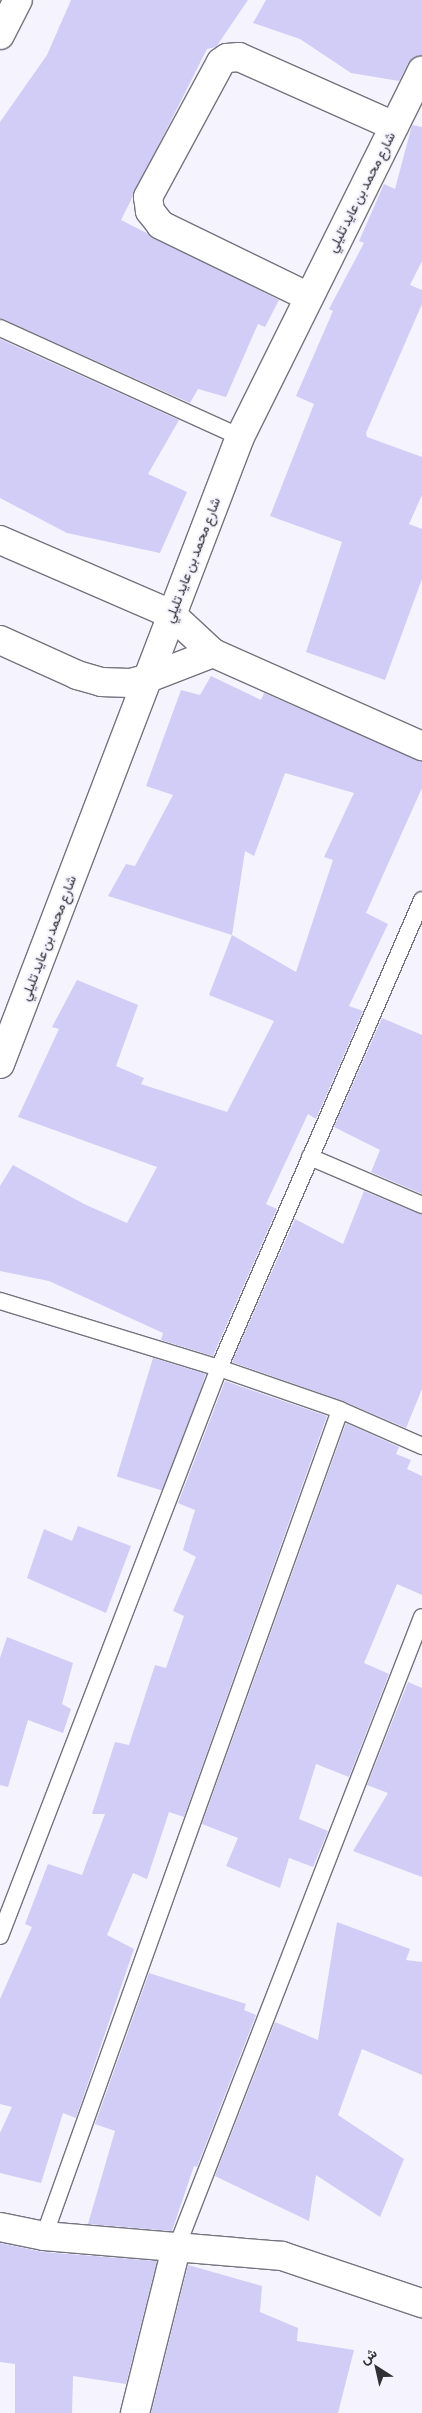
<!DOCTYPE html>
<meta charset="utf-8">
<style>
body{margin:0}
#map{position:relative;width:422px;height:2413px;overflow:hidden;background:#f4f3fe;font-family:"Asap Condensed",Vazirmatn,sans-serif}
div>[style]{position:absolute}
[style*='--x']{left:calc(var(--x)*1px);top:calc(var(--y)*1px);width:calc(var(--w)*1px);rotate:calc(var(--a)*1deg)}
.building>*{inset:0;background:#d2cdf6;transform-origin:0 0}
.roads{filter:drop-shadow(1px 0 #75747e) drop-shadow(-1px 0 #75747e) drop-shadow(0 1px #75747e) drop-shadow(0 -1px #75747e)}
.lane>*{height:16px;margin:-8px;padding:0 8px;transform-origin:8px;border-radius:8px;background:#fff}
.street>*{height:28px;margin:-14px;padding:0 14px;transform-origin:14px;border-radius:14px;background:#fff}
.secondary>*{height:28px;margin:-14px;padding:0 14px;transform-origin:14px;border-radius:14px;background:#fff}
span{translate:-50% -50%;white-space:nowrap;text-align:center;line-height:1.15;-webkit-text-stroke:4px #f4f3fe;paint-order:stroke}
.street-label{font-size:14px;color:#313135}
.north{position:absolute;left:352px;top:2343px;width:50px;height:50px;-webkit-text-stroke:4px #f4f3fe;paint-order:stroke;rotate:325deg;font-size:14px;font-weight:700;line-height:20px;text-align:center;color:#313135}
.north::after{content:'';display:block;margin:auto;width:18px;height:22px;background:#313135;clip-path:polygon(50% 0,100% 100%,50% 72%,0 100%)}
</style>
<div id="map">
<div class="building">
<i style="clip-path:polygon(71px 0,248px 0,216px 47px,207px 49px,121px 220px,279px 300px,265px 327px,258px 324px,226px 397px,198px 389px,190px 403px,0 318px,0 122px,47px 55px)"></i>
<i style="clip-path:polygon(266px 0,422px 0,422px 56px,408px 64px,399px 81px,351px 73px,300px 39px,253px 23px)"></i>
<i style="clip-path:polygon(412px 125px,422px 127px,422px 261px,410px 285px,422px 290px,422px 304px,366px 433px,367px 437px,422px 457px,422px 495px,409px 524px,422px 529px,422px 579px,385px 680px,306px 652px,342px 542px,270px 516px,314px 404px,296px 396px,333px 311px,329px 309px,364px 243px,359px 241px,384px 184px,395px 189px)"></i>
<i style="clip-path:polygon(0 339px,179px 420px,148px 474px,187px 492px,160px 553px,67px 533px,0 498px)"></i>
<i style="clip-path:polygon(evenodd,211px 676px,261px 700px,264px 693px,422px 761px,422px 788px,366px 913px,388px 924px,349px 1006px,363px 1011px,316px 1119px,308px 1114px,266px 1204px,277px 1209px,213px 1356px,161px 1340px,163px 1333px,49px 1281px,0 1271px,0 1186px,13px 1165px,84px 1204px,127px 1223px,157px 1167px,18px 1117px,59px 1029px,52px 1027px,77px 980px,138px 1005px,116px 1066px,144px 1078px,141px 1084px,227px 1112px,274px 1021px,209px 995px,232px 935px,108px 896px,126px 864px,135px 866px,173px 795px,146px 786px,181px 690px,200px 695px,211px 676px,285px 773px,354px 793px,324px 857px,333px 860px,296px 972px,232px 935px,245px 851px,254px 856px,285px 773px)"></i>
<i style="clip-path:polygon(382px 1018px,422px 1035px,422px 1194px,371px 1172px,380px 1150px,334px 1127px)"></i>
<i style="clip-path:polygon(364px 1191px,422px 1215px,422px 1389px,406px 1428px,343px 1401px,232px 1362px,295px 1219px,343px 1244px)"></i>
<i style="left:153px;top:1358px;width:55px;height:124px;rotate:17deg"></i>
<i style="clip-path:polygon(225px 1381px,327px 1416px,184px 1817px,169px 1812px,147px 1879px,133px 1873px,107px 1935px,134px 1949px,76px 2118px,63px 2113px,41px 2183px,0 2173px,0 2133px,12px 2107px,0 2104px,0 1999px,32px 1927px,25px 1924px,48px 1864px,82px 1875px,105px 1814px,92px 1814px,115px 1742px,129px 1745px,155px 1665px,166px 1668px,184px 1616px,173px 1611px,196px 1557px,183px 1550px,195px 1510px,178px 1503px)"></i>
<i style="clip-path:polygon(346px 1423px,399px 1447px,396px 1454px,411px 1460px,407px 1469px,422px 1476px,422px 1595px,397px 1584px,364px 1663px,389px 1674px,349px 1777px,316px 1764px,299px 1819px,328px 1831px,313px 1867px,289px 1858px,280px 1888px,226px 1866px,238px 1838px,202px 1824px)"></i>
<i style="clip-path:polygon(78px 1526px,131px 1546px,106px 1613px,27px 1578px,44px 1529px,72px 1541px)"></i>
<i style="clip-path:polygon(7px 1637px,73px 1663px,62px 1704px,71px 1709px,63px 1733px,28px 1720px,8px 1787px,0 1785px,0 1658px)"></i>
<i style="clip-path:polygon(408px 1682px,422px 1688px,422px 1877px,353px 1851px,388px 1793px,367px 1785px)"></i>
<i style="clip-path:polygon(337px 1922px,410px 1949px,406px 1960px,422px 1962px,422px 2075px,362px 2049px,338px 2115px,404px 2159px,380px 2217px,316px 2175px,309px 2221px,215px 2176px,275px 2022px,318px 2040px)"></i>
<i style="clip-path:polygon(149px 1973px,246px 2004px,244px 2010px,256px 2015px,197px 2167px,194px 2166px,172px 2231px,88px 2224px,115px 2131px,95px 2124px)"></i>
<i style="clip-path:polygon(0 2243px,43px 2252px,157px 2261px,126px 2384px,73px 2376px,72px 2413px,15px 2413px,15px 2364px,0 2362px)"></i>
<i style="clip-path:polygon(188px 2265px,262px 2286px,260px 2312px,298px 2328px,297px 2341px,354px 2350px,338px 2413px,151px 2413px)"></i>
</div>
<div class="roads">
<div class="lane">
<i style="--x:0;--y:328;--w:264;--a:24.4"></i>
<i style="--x:310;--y:1157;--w:122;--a:23.2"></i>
<i style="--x:0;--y:1301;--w:229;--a:17"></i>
<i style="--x:219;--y:1368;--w:128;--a:19.1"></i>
<i style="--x:340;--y:1410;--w:90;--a:23.7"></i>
<i style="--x:0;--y:1936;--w:609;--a:-68.92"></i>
<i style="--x:219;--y:1368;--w:510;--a:-66.55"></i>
<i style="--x:44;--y:2236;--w:877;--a:-70.28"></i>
<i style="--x:176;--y:2249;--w:678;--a:-68.73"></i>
</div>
<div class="street">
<i style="--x:0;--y:35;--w:39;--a:-63"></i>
<i style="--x:309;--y:297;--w:165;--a:-154.1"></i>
<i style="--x:161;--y:225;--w:18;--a:-128"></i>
<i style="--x:150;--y:211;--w:14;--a:-98"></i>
<i style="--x:148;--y:197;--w:153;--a:-61.6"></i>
<i style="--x:221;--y:62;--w:7;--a:-34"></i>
<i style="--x:227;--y:58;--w:12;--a:-5"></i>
<i style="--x:239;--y:57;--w:170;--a:24"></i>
<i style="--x:0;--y:1064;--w:671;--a:-69.05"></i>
<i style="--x:240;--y:437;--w:409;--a:-63.6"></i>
<i style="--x:0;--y:2227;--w:45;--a:11.6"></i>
<i style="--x:44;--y:2236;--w:239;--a:4.8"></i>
<i style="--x:282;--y:2256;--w:148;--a:18.6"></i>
<i style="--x:135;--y:2413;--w:169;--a:-76"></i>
</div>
<div class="secondary">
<i style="--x:0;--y:540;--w:186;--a:23.4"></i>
<i style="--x:171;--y:614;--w:57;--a:42.9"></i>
<i style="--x:213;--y:653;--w:229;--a:24"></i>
<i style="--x:0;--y:640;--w:85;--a:24.4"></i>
<i style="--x:77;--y:675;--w:25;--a:16"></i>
<i style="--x:101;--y:682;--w:29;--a:2"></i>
<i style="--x:130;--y:683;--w:16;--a:-14"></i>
<i style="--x:146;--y:679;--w:72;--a:-21.2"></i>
</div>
</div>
<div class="street-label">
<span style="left:361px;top:192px;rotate:-63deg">شارع محمد بن عايد تليلي</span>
<span style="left:192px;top:560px;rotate:-69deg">شارع محمد بن عايد تليلي</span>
<span style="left:48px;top:938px;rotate:-69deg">شارع محمد بن عايد تليلي</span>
</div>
<div class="north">ش</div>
</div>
